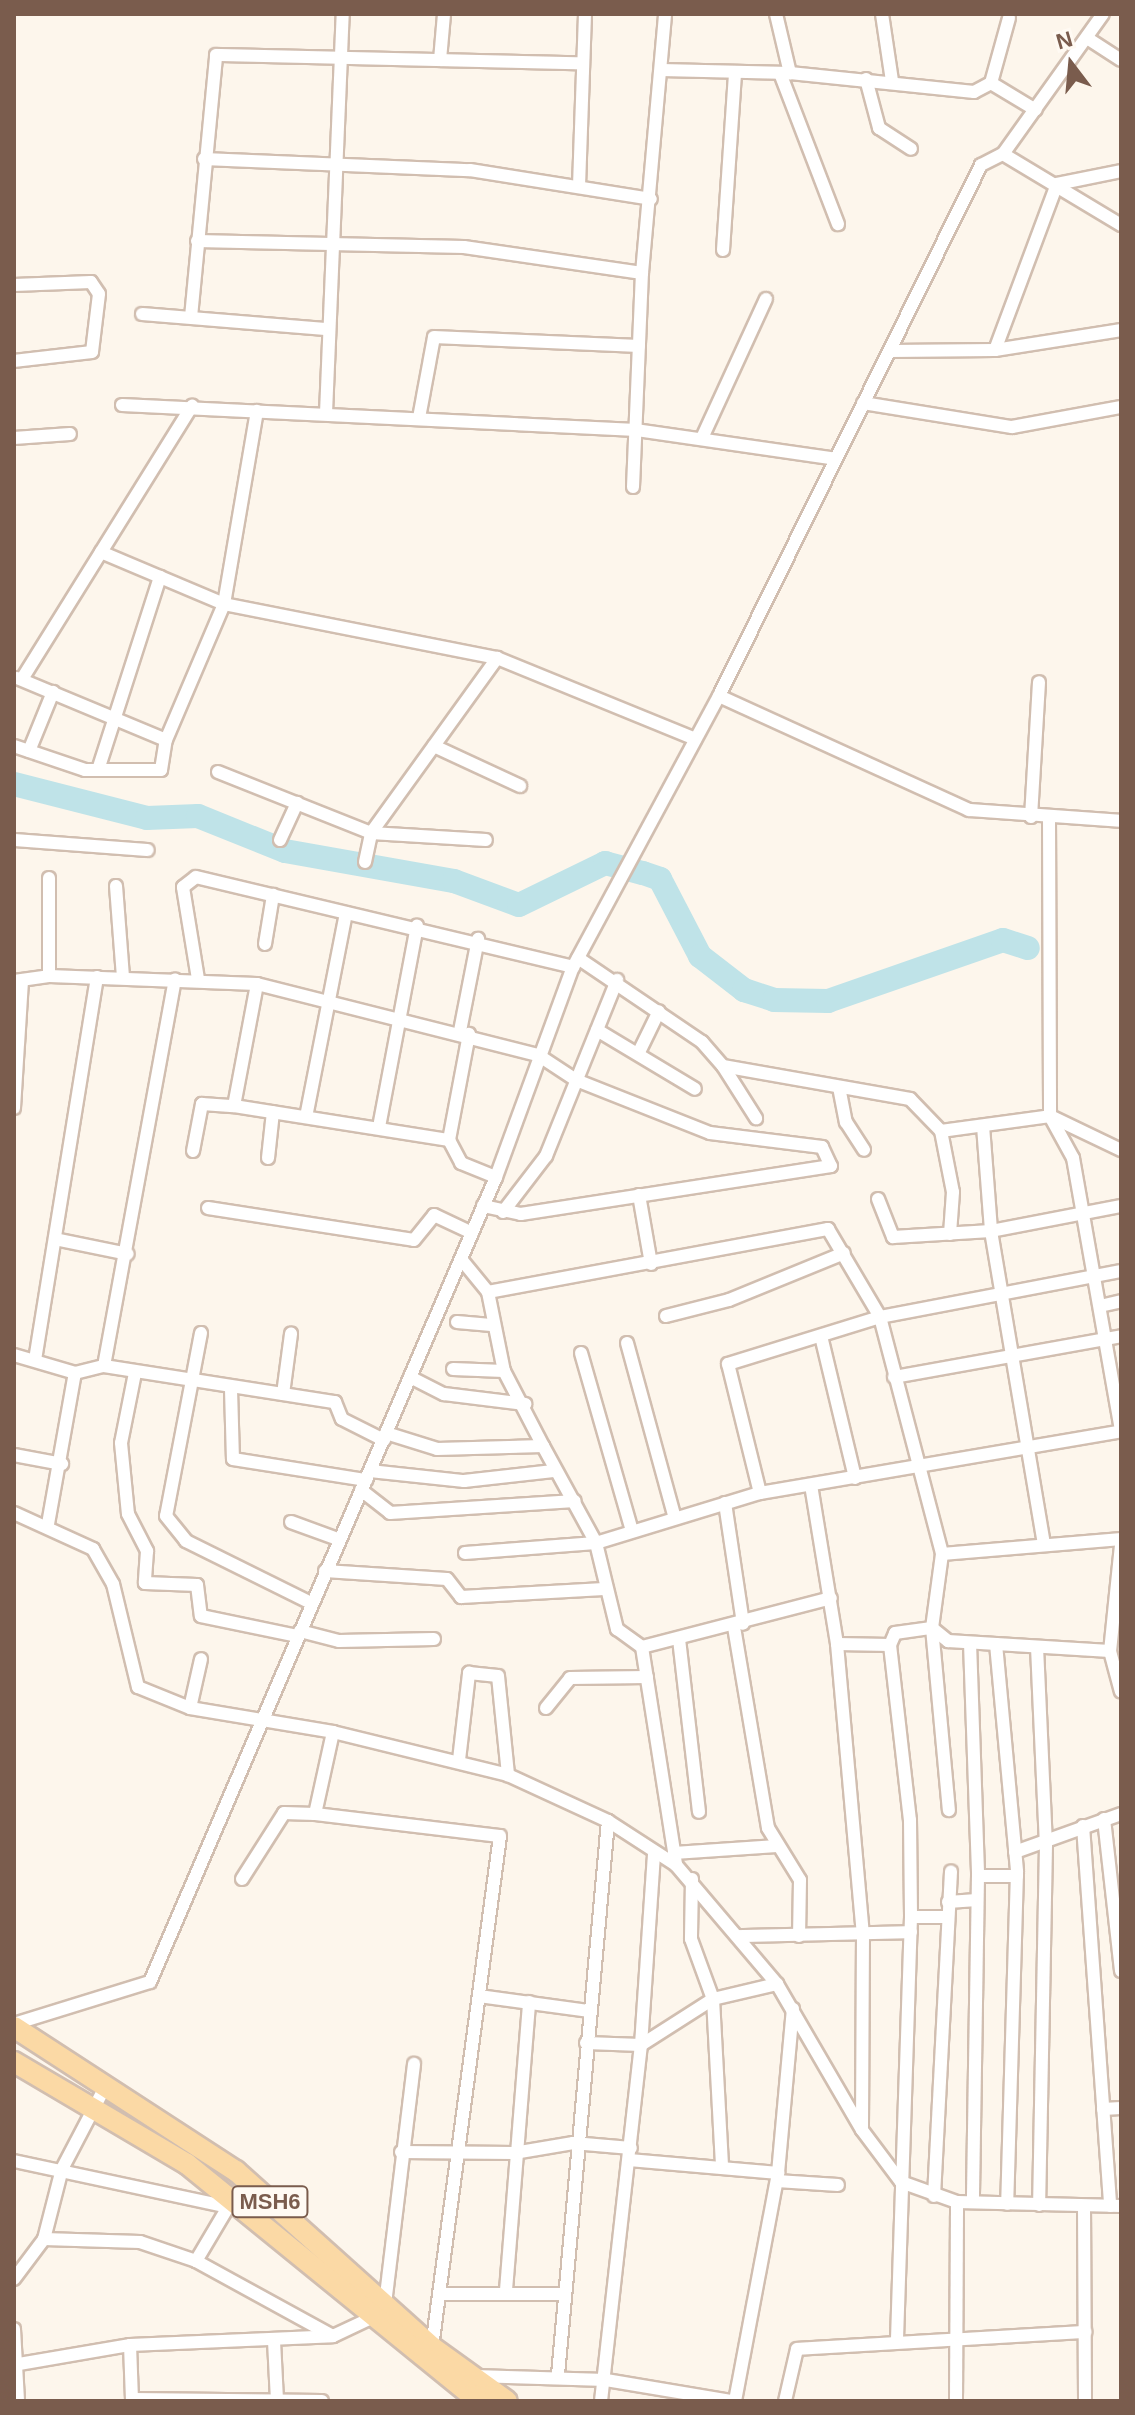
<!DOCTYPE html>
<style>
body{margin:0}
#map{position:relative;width:1135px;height:2415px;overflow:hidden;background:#fdf6ec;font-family:Arial,sans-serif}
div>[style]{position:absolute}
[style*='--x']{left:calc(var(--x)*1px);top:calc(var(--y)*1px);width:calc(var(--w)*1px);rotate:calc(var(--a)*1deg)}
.river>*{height:24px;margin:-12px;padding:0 12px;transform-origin:12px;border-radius:12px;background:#bfe3e8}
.roads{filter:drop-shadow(2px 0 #d1beb0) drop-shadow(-2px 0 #d1beb0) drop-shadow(0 2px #d1beb0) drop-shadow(0 -2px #d1beb0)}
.minor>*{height:12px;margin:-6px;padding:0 6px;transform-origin:6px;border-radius:6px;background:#fff}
.primary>*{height:20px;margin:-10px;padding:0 10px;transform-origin:10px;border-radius:10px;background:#fbd9a5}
span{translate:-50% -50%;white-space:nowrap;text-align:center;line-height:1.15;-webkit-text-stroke:8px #fffaf3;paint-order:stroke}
.shield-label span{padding:2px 6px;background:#fffaf3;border:2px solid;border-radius:6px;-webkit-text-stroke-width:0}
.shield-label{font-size:22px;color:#7a5c4d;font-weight:700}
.frame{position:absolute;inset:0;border:16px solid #7a5c4d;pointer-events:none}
.north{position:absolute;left:1031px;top:24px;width:80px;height:80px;-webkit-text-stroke:6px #fffaf3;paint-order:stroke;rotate:344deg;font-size:22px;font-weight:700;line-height:32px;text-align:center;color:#7a5c4d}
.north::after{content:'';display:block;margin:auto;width:28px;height:36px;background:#7a5c4d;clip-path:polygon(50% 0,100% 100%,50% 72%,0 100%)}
</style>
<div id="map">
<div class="river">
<i style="--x:14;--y:784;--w:137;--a:14.3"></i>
<i style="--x:147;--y:818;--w:51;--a:-2.2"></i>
<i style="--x:198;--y:816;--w:94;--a:21.9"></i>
<i style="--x:285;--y:851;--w:172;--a:10.1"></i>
<i style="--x:454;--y:881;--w:69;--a:20.3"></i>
<i style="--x:519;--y:905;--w:96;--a:-26"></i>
<i style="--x:605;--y:863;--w:39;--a:15"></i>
<i style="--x:643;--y:873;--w:18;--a:19"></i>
<i style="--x:660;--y:879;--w:87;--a:62.5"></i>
<i style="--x:700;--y:956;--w:56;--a:37.7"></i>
<i style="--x:744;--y:990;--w:32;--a:18"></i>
<i style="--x:774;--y:1000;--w:54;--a:1.1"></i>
<i style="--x:828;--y:1001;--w:185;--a:-19.2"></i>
<i style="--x:1003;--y:940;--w:26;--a:18"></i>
</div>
<div class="roads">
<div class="minor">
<i style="--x:776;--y:14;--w:61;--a:76.7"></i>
<i style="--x:882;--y:14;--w:68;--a:81.5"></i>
<i style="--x:1009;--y:18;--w:67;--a:105.5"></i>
<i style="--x:991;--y:83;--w:52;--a:31"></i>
<i style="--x:1087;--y:38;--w:40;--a:32.9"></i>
<i style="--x:440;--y:60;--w:46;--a:-85"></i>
<i style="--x:661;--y:70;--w:129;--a:1.3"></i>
<i style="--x:790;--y:73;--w:185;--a:5.9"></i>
<i style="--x:974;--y:92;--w:19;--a:-28"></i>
<i style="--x:780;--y:73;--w:162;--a:69"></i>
<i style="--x:866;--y:79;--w:51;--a:75.1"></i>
<i style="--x:879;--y:128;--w:38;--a:33"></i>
<i style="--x:1003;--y:154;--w:138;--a:31"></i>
<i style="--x:204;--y:159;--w:266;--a:2.4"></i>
<i style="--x:470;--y:170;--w:183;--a:9.1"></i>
<i style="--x:579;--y:186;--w:172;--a:-88"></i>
<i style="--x:197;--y:241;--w:267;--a:1.3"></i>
<i style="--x:464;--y:247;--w:180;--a:8.3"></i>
<i style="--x:723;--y:250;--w:178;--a:-86.1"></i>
<i style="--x:14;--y:285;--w:77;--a:-2.2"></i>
<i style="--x:91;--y:282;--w:14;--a:56"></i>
<i style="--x:99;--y:294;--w:58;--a:96.9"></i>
<i style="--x:92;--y:352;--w:79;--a:173.4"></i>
<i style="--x:142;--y:314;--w:184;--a:4.7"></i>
<i style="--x:191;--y:317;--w:263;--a:-84.5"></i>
<i style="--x:216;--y:55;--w:365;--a:1.3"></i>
<i style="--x:995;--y:350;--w:177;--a:-69.5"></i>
<i style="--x:1057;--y:184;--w:65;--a:-11.5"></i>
<i style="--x:890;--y:351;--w:105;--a:-0.5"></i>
<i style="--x:995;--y:350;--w:128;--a:-9"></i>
<i style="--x:863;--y:403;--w:151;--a:9.2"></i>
<i style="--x:1012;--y:427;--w:111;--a:-10.4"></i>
<i style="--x:122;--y:405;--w:515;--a:2.78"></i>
<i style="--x:636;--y:430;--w:197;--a:8.2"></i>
<i style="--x:326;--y:413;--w:399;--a:-87.6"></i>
<i style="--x:419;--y:418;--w:82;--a:-79.5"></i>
<i style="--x:434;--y:337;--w:205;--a:2.5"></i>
<i style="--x:14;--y:438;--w:56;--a:-4.1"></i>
<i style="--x:702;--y:438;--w:153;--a:-65.3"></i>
<i style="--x:633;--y:487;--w:214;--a:-87.6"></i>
<i style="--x:642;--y:273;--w:260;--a:-84.9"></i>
<i style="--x:101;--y:552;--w:134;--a:22.9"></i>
<i style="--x:224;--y:604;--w:278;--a:11.2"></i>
<i style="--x:497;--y:658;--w:214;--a:22.2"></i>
<i style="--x:17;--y:678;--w:161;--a:22.6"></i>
<i style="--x:22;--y:679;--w:322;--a:-58.1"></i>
<i style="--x:719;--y:696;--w:275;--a:24.5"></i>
<i style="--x:969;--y:810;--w:152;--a:4.1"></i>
<i style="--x:14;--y:746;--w:75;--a:18.7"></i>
<i style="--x:85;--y:770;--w:76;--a:0"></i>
<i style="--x:161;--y:770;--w:30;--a:-81"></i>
<i style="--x:166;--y:740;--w:148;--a:-66.9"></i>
<i style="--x:224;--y:604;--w:196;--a:-80.3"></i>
<i style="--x:434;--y:746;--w:95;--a:24.9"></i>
<i style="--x:29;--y:751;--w:64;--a:-67.9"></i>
<i style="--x:98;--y:770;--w:203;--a:-72.2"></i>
<i style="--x:218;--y:772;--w:165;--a:21.7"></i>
<i style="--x:371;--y:833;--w:115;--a:3.5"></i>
<i style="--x:1031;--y:817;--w:135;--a:-86.6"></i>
<i style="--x:1049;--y:817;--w:299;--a:89.8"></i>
<i style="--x:1050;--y:1116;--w:48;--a:61.3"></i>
<i style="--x:1073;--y:1158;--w:276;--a:80"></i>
<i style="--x:14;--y:840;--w:134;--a:4.3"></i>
<i style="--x:280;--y:840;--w:41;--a:-65.3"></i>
<i style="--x:365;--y:862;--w:30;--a:-78"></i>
<i style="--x:371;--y:833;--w:216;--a:-54.2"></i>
<i style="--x:116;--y:886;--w:91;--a:85.6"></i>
<i style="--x:265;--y:944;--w:50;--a:-80.7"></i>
<i style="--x:578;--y:958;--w:150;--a:34.1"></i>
<i style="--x:702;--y:1042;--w:32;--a:49"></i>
<i style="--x:723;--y:1066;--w:190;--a:10"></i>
<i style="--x:910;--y:1099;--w:45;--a:45.9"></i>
<i style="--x:941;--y:1131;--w:110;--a:-7.8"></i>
<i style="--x:1050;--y:1116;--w:79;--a:25.6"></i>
<i style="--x:49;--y:976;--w:98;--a:-90"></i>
<i style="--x:198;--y:979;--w:93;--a:-99.3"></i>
<i style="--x:183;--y:887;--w:16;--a:-38"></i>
<i style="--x:196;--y:877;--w:388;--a:13.4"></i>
<i style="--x:14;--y:981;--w:35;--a:-8"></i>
<i style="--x:49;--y:976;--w:208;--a:2.2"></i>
<i style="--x:257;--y:984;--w:290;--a:14.2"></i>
<i style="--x:538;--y:1055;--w:45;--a:33.3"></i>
<i style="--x:576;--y:1080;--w:144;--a:21.6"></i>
<i style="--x:710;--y:1133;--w:113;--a:7.1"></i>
<i style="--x:822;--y:1147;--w:21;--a:65"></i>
<i style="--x:831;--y:1166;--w:314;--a:171.2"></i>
<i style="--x:521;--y:1214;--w:39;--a:-168"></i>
<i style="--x:597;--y:1030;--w:114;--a:31"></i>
<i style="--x:460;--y:1031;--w:94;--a:-78.9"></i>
<i style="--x:640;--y:1050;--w:43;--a:-64"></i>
<i style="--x:723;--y:1066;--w:62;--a:57.6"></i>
<i style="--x:839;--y:1087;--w:36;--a:79"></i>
<i style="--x:846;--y:1122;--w:33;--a:57"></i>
<i style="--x:234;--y:1106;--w:124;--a:-79.3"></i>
<i style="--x:14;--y:1108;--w:128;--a:-86.4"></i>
<i style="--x:306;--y:1117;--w:208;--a:-78.9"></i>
<i style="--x:983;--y:1126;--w:105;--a:85.6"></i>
<i style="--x:991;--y:1231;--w:318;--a:80.4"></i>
<i style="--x:379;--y:1127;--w:205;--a:-79.3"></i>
<i style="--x:941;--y:1131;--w:62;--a:78.9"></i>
<i style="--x:953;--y:1192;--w:42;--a:94.1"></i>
<i style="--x:449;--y:1140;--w:108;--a:-79.3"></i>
<i style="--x:193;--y:1151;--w:48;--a:-79.2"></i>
<i style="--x:202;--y:1104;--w:32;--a:4"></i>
<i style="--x:234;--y:1106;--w:218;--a:9"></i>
<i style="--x:449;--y:1140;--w:26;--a:62"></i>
<i style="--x:461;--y:1163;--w:38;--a:22"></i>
<i style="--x:268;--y:1158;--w:46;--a:-83.8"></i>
<i style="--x:639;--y:1195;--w:70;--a:80.1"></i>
<i style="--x:878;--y:1199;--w:41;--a:68.5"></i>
<i style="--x:893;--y:1237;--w:98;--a:-3.5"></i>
<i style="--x:991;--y:1231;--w:132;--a:-10.9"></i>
<i style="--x:208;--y:1208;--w:208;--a:8.8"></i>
<i style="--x:414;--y:1240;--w:32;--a:-51"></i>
<i style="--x:434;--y:1215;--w:42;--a:25.3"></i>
<i style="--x:503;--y:1212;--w:71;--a:-52.5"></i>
<i style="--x:546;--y:1156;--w:190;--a:-68"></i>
<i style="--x:60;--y:1240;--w:69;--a:11.6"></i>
<i style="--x:461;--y:1259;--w:43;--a:50.7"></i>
<i style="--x:488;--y:1292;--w:81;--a:78.6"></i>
<i style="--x:504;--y:1371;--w:85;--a:62.5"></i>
<i style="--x:488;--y:1292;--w:346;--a:-10.5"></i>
<i style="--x:828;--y:1229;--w:102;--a:59.4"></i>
<i style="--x:880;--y:1317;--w:245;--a:75.3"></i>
<i style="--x:942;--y:1554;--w:180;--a:-4.8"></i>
<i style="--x:1100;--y:1306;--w:22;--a:-13"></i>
<i style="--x:666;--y:1316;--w:65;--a:-14.3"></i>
<i style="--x:729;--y:1300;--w:124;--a:-22.2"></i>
<i style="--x:457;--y:1322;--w:37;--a:5"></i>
<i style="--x:201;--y:1333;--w:186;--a:100.8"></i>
<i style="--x:166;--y:1516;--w:32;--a:51"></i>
<i style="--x:186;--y:1541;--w:140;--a:26.4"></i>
<i style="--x:821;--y:1336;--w:146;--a:76.5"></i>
<i style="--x:627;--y:1343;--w:181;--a:74.7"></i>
<i style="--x:581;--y:1353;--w:185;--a:74"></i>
<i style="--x:14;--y:1355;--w:64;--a:16.4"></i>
<i style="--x:75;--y:1373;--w:30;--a:-14"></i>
<i style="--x:104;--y:1366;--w:234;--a:8.9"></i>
<i style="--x:335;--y:1402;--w:18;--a:68"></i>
<i style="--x:342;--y:1419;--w:47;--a:26.6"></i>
<i style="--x:35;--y:1360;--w:388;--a:-80.8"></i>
<i style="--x:104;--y:1366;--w:393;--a:-79.6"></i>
<i style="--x:453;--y:1369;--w:51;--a:2.2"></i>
<i style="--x:135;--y:1373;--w:71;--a:101.3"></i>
<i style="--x:121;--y:1443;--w:71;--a:84.4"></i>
<i style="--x:128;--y:1514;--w:42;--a:62.8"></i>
<i style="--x:147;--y:1551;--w:32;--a:94"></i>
<i style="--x:145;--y:1583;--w:52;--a:2.2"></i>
<i style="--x:197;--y:1585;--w:31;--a:83"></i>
<i style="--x:201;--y:1616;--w:99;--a:11.7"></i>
<i style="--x:410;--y:1377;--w:38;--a:27"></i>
<i style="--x:444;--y:1394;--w:82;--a:7"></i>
<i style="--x:894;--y:1377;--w:231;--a:-10.2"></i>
<i style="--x:231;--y:1389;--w:70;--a:88.4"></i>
<i style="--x:233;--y:1459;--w:135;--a:9"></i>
<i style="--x:283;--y:1394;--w:61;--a:-82.4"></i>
<i style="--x:386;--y:1433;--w:53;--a:17.4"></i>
<i style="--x:437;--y:1449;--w:106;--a:-1.6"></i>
<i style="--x:543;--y:1446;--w:111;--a:61.3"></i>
<i style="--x:596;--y:1543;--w:89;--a:76.3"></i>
<i style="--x:617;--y:1629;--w:31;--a:36"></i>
<i style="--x:642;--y:1647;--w:221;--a:81.1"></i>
<i style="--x:14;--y:1455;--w:49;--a:10.6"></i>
<i style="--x:370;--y:1471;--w:95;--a:6.1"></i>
<i style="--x:464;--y:1481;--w:90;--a:-6.4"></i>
<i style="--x:811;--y:1485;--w:161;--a:80.7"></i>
<i style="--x:837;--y:1644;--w:292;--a:84.9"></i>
<i style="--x:863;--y:1935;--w:192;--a:90.3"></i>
<i style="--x:361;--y:1490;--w:37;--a:38"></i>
<i style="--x:390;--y:1513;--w:185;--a:-3.7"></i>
<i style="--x:760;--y:1493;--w:133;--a:-103.9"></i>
<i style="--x:728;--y:1364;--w:159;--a:-17.2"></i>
<i style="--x:880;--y:1317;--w:245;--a:-10.8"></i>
<i style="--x:725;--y:1503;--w:122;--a:81.5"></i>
<i style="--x:14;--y:1513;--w:87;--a:24.5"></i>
<i style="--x:93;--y:1549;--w:40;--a:60.3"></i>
<i style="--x:113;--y:1584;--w:106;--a:76.4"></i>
<i style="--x:138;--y:1687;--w:56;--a:22"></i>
<i style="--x:190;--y:1708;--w:145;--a:9.5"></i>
<i style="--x:333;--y:1732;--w:180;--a:13.8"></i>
<i style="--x:508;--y:1775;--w:110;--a:24.7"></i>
<i style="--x:608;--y:1821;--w:81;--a:32.9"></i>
<i style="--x:676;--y:1865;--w:156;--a:49.7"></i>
<i style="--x:777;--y:1984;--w:169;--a:59.8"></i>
<i style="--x:862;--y:2130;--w:65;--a:53.1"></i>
<i style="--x:901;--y:2182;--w:59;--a:19.7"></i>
<i style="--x:957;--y:2202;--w:164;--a:1.4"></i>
<i style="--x:291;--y:1522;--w:50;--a:19.9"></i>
<i style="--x:48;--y:1524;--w:153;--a:-79.9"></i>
<i style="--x:1121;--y:1545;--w:107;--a:95.9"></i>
<i style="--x:1110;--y:1651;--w:42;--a:75"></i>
<i style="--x:465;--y:1553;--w:131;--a:-4.4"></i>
<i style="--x:596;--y:1543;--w:171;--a:-17"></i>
<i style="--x:760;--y:1493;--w:366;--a:-9.7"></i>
<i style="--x:942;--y:1554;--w:75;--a:97.7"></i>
<i style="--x:932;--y:1628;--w:183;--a:84.7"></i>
<i style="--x:325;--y:1571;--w:122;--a:3.8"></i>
<i style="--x:447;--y:1579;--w:23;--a:52"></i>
<i style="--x:461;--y:1597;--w:143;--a:-3.2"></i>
<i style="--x:734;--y:1627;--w:204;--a:80.4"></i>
<i style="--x:768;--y:1828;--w:61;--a:58.4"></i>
<i style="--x:800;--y:1880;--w:56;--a:91"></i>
<i style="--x:300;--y:1631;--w:40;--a:14.4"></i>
<i style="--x:339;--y:1641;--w:95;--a:-1.2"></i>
<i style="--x:679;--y:1639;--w:174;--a:83.4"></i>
<i style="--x:970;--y:1643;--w:233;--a:88"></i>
<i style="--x:978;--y:1876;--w:326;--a:90.9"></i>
<i style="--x:837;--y:1644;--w:53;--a:1.1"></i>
<i style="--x:890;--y:1645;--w:13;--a:-67"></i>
<i style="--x:895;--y:1633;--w:37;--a:-8"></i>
<i style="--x:932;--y:1628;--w:21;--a:39"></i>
<i style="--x:948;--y:1641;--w:162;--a:3.5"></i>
<i style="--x:996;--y:1644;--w:229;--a:84.7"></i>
<i style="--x:1017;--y:1872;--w:332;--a:91.7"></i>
<i style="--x:890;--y:1645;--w:176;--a:83.5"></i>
<i style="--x:910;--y:1820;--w:97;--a:89.4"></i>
<i style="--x:911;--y:1917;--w:421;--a:91.9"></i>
<i style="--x:642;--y:1647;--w:195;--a:-14.5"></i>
<i style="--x:1037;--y:1647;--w:198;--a:87.4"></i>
<i style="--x:1046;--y:1845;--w:360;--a:91.1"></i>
<i style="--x:190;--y:1708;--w:50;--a:-77.3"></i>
<i style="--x:546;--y:1708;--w:38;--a:-51"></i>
<i style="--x:570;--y:1678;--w:77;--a:-0.7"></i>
<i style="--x:459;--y:1760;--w:88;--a:-83.4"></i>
<i style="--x:469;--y:1673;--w:29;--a:6"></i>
<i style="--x:498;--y:1676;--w:100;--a:84.2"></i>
<i style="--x:315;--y:1814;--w:186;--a:6.8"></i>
<i style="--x:500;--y:1836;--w:516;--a:97.58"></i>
<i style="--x:1104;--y:1819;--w:153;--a:83.6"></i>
<i style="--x:1083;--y:1826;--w:381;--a:85.9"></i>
<i style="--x:1015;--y:1852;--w:113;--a:-19.7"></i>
<i style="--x:674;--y:1853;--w:103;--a:-3.9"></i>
<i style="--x:978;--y:1876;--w:39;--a:0"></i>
<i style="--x:242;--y:1879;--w:78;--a:-57.5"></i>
<i style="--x:284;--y:1813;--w:31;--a:2"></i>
<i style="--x:315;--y:1814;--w:84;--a:-77.6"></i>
<i style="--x:692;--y:1879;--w:60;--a:91"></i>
<i style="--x:691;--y:1939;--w:64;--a:69.9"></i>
<i style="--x:713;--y:1999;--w:168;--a:86.9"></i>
<i style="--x:948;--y:1902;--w:29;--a:-4"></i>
<i style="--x:911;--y:1917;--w:36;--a:0"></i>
<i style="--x:739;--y:1936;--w:172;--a:-1.3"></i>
<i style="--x:479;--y:1996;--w:110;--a:7.8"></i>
<i style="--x:14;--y:2024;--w:142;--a:-17.2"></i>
<i style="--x:150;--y:1982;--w:876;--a:-66.74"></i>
<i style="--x:496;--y:1177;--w:224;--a:-69.9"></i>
<i style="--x:573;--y:967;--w:308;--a:-61.7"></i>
<i style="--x:719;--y:696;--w:592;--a:-63.74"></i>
<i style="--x:981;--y:165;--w:25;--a:-27"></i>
<i style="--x:1003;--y:154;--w:172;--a:-54.5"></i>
<i style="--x:586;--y:2043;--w:55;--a:2.1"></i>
<i style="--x:641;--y:2045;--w:85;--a:-32.6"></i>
<i style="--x:713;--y:1999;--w:66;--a:-13.2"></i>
<i style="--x:1103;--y:2109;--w:18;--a:-3"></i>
<i style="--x:401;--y:2152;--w:113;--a:0.5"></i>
<i style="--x:514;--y:2153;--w:60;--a:-9.6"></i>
<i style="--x:573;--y:2143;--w:58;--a:4.9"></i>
<i style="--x:629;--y:2160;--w:150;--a:5"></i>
<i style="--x:14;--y:2161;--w:219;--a:12.1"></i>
<i style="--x:777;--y:2181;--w:61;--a:3.8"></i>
<i style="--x:934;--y:2196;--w:325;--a:-87"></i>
<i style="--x:1084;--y:2206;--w:195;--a:89.7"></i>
<i style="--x:44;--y:2239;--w:96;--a:1.8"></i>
<i style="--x:140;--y:2242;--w:59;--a:18.7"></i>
<i style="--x:196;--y:2261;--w:156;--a:28.7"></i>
<i style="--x:196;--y:2261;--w:69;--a:-59.3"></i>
<i style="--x:14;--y:2279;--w:50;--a:-53.1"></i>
<i style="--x:44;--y:2239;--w:72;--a:-75.6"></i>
<i style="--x:62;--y:2169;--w:88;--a:-62.3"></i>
<i style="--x:506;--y:2290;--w:289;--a:-85.4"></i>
<i style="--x:443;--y:2294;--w:118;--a:0"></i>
<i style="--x:14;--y:2329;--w:72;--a:86.8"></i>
<i style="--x:274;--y:2341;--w:60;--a:87.1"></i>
<i style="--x:130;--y:2345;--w:54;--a:87.9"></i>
<i style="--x:132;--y:2399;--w:190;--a:0.6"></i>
<i style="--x:19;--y:2364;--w:113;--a:-9.7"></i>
<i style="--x:130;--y:2345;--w:203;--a:-2.5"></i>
<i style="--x:333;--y:2336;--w:42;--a:-25.3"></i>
<i style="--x:371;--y:2318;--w:20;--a:-45"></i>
<i style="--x:385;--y:2304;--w:242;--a:-83.1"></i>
<i style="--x:558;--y:2375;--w:556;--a:-84.84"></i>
<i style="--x:474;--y:2376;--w:132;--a:1.7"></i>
<i style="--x:606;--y:2380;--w:128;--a:9.5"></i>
<i style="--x:601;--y:2401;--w:358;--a:-83.6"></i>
<i style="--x:641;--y:2045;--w:193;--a:-86.1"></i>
<i style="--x:735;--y:2401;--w:232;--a:-79.3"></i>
<i style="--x:778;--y:2173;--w:165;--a:-84.8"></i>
<i style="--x:785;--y:2401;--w:53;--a:-77"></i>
<i style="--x:797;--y:2349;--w:289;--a:-3.4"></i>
<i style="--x:956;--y:2401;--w:199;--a:-89.7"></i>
</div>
<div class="primary">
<i style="--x:14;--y:2027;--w:265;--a:33"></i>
<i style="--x:236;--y:2171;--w:263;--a:41.9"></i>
<i style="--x:432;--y:2347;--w:92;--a:35.8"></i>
<i style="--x:14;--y:2062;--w:201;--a:30.5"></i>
<i style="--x:187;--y:2164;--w:376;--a:39.1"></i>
</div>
</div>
<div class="shield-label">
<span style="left:270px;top:2202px">MSH6</span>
</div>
<div class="frame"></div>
<div class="north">N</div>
</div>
